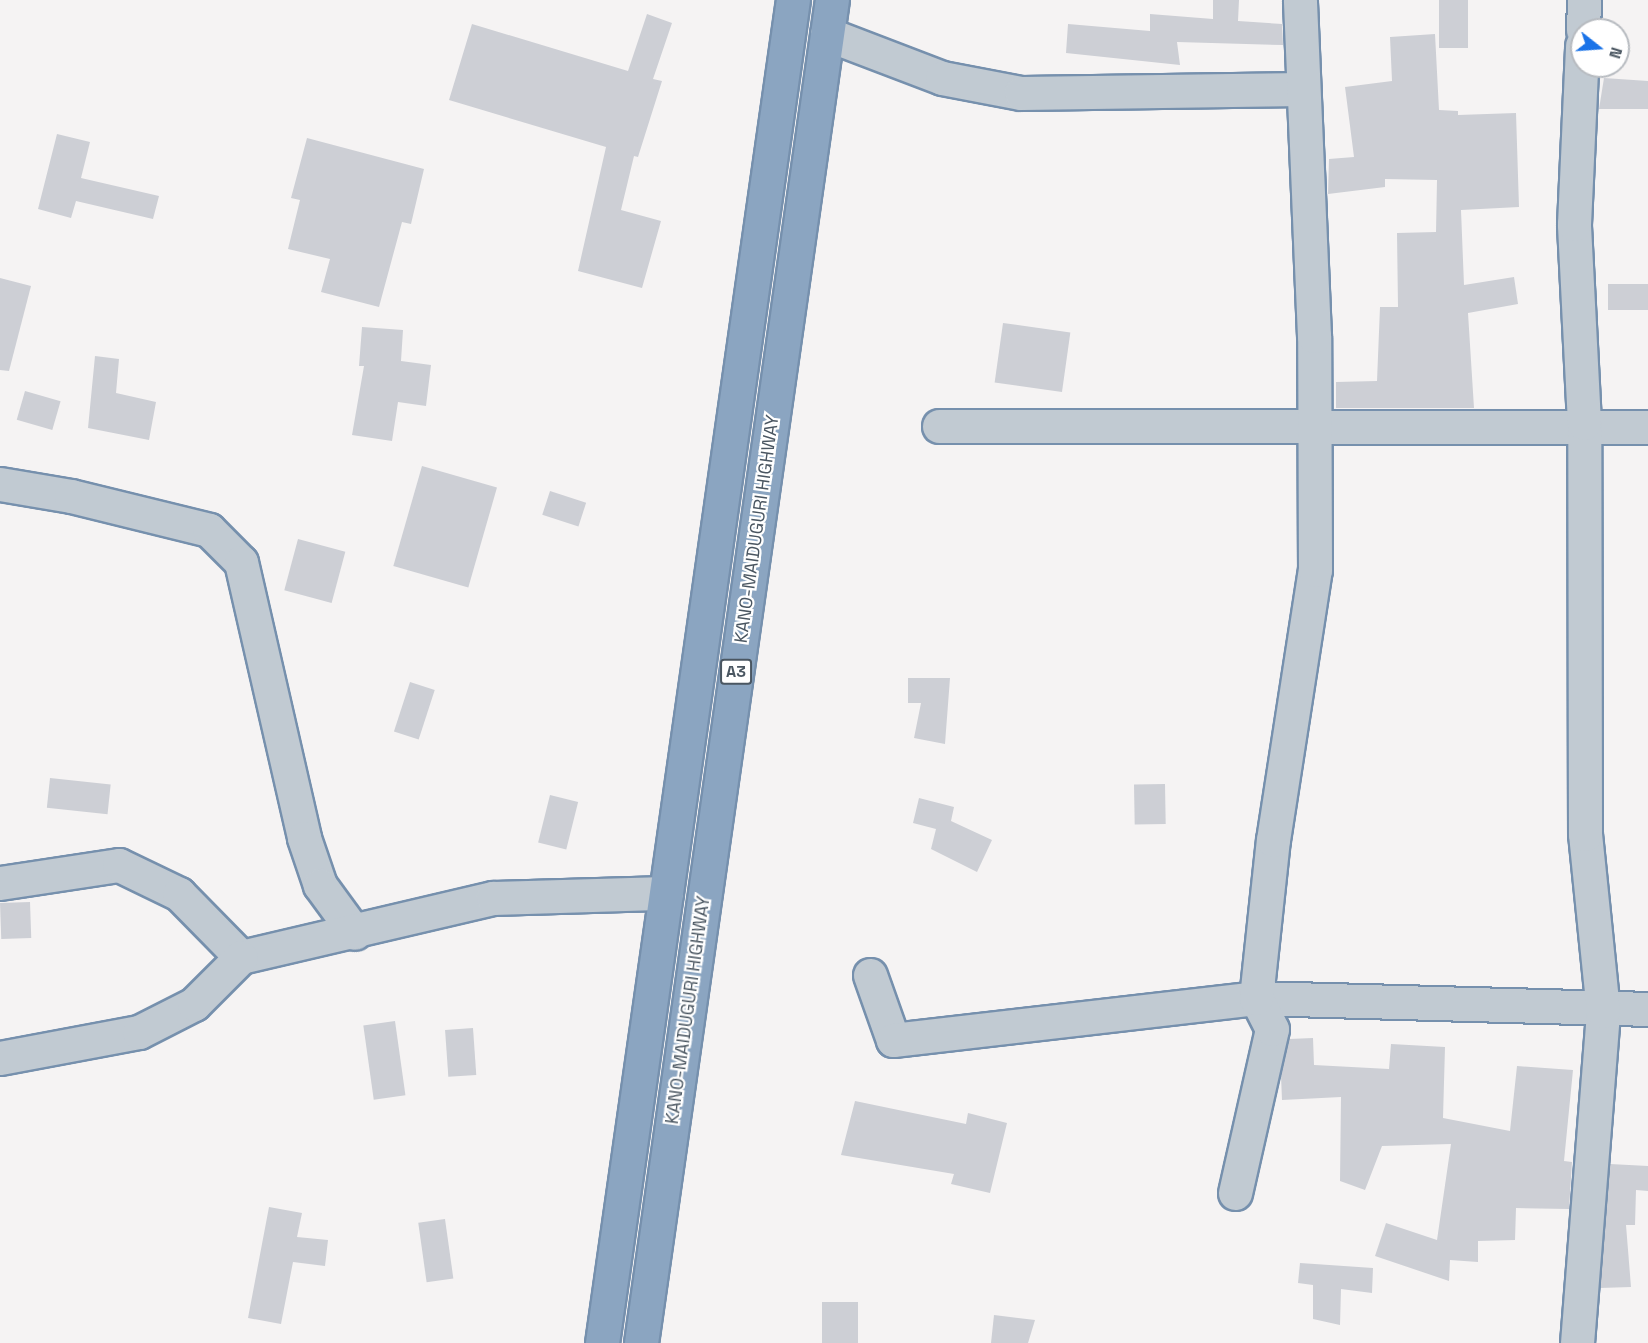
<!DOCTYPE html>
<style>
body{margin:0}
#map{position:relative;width:1648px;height:1343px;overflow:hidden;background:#f5f3f3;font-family:"Space Grotesk",sans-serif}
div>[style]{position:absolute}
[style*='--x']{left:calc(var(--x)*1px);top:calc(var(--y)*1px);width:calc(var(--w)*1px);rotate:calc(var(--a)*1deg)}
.building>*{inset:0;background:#cdcfd5;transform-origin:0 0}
.roads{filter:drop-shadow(2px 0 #7690ad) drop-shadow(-2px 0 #7690ad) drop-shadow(0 2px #7690ad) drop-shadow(0 -2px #7690ad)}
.minor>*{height:33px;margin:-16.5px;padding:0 16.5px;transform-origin:16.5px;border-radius:16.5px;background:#c1cad2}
.highway>*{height:33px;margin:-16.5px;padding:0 16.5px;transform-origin:16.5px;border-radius:16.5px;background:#8ba5c1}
span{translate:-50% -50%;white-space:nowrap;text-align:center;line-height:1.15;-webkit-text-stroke:4.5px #fff;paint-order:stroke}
.shield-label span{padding:2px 4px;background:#fff;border:2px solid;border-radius:4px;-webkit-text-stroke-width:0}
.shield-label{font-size:16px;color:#4a5661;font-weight:700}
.street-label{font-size:18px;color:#4a5661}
.north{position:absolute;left:1570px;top:18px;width:60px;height:60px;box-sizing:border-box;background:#fff;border:2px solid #b7bbc0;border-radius:50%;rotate:107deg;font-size:16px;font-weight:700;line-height:24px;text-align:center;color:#4a5661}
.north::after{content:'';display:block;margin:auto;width:21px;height:27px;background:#1a73e8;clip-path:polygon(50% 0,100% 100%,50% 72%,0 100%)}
</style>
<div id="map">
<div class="building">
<i style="clip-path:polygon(1213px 0,1239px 0,1238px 21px,1282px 24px,1283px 45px,1177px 42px,1180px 65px,1066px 53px,1068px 24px,1150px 31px,1150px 14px,1213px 19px)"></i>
<i style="left:1439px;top:0;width:29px;height:48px"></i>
<i style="clip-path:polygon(647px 14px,672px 23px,653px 79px,662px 81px,638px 157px,634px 156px,621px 210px,661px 221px,642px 288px,578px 271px,606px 147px,449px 100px,472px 24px,628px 71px)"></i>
<i style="clip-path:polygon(1435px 34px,1439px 110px,1458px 111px,1458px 115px,1516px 113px,1519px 207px,1461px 210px,1464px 285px,1514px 277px,1518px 304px,1468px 313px,1474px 408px,1336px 408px,1336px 382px,1377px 381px,1380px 307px,1398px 307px,1397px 233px,1436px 232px,1437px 180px,1385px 179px,1385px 187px,1328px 194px,1329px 159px,1354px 157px,1345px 87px,1392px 81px,1390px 37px)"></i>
<i style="clip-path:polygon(1604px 78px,1648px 81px,1648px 109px,1599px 109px)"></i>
<i style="clip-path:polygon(57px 134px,90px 142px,81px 178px,159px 196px,153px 219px,76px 201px,71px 218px,38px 209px)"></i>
<i style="clip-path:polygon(307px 138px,424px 169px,411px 224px,402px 222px,379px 307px,321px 292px,330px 259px,288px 249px,300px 200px,291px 198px)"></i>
<i style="clip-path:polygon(0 278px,31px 286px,9px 371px,0 370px)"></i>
<i style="left:1648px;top:284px;width:26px;height:40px;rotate:90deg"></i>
<i style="left:1003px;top:323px;width:68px;height:60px;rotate:8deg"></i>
<i style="clip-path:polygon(362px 327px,403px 330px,401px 361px,431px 365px,426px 406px,398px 402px,392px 441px,352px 435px,364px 366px,359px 366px)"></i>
<i style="clip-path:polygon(95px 356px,119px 359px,116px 393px,156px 402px,149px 440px,88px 428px)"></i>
<i style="left:25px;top:391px;width:37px;height:30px;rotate:16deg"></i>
<i style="left:422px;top:466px;width:78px;height:104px;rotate:16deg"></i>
<i style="left:550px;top:491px;width:38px;height:25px;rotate:18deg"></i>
<i style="left:298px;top:539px;width:49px;height:53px;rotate:15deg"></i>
<i style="clip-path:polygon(908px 678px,950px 678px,945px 744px,914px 738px,921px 703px,908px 703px)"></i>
<i style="left:410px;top:682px;width:26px;height:52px;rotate:18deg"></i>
<i style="left:50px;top:778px;width:61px;height:30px;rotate:6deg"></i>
<i style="left:1165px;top:784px;width:40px;height:31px;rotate:89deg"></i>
<i style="left:550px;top:795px;width:29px;height:49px;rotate:14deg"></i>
<i style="clip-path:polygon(919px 798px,954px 807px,951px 821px,992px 840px,977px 872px,931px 849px,936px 829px,913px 823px)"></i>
<i style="left:30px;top:902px;width:36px;height:30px;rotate:88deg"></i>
<i style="left:395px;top:1021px;width:75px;height:32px;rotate:82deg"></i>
<i style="left:473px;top:1028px;width:47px;height:28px;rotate:86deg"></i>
<i style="clip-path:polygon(1313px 1038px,1314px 1065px,1389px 1069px,1391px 1044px,1445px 1047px,1443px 1118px,1510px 1131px,1517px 1066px,1573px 1070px,1564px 1161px,1572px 1162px,1569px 1209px,1516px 1208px,1515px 1240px,1478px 1241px,1478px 1262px,1450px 1260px,1449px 1281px,1375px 1256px,1386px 1223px,1437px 1240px,1451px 1144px,1382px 1146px,1365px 1190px,1340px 1181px,1341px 1097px,1282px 1100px,1281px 1076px,1289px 1039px)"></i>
<i style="clip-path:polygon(855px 1101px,966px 1124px,968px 1113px,1007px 1123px,990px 1193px,951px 1184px,954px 1174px,841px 1155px)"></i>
<i style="clip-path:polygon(1610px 1164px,1648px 1166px,1648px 1191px,1636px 1190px,1635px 1225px,1626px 1225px,1631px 1287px,1600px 1288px)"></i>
<i style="clip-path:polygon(269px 1207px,302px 1213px,297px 1237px,328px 1240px,325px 1266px,293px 1262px,281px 1324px,248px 1318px)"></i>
<i style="left:445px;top:1219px;width:60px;height:27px;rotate:82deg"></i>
<i style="clip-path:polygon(1300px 1263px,1373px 1268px,1372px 1293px,1341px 1289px,1340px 1325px,1313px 1319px,1313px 1285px,1298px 1283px)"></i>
<i style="left:822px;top:1302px;width:36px;height:41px"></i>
<i style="clip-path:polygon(994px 1315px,1035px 1320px,1028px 1343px,991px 1343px)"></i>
</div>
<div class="roads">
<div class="minor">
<i style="--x:1583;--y:30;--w:30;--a:-88"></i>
<i style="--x:827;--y:34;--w:123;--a:20.9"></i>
<i style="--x:942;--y:78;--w:80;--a:10.8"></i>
<i style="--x:1021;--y:93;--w:282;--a:-0.8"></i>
<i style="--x:939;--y:426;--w:709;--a:0.08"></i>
<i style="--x:0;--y:484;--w:72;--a:9.6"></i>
<i style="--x:71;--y:496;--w:142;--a:13.8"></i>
<i style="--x:209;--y:530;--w:45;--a:45"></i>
<i style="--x:241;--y:562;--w:283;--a:77.1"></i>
<i style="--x:304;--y:838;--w:50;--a:71.2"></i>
<i style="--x:320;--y:885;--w:59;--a:53.9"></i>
<i style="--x:0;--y:883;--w:120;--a:-8.6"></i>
<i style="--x:119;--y:865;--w:67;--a:25.8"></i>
<i style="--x:179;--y:894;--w:88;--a:45.5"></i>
<i style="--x:241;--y:957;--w:259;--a:-13.2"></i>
<i style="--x:493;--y:898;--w:173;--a:-1.7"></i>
<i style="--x:870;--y:975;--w:69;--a:70.5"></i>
<i style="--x:893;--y:1040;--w:365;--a:-6.6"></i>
<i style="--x:1256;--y:998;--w:392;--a:1.6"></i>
<i style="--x:0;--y:1058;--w:141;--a:-10.6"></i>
<i style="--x:139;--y:1032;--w:62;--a:-27"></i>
<i style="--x:194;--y:1004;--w:66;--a:-45"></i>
<i style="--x:1235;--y:1193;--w:168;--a:-77.3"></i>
<i style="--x:1272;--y:1029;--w:35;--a:-117"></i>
<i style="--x:1256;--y:998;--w:159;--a:-83.9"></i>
<i style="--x:1273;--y:840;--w:273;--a:-81.2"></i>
<i style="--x:1315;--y:570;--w:234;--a:-90.2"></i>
<i style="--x:1314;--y:336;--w:336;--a:-92.4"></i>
<i style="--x:1577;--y:1343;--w:333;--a:-85.5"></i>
<i style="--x:1603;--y:1011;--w:178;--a:-95.8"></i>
<i style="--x:1585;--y:834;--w:411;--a:-90.1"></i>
<i style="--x:1584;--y:423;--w:199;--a:-92.9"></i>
<i style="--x:1574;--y:224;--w:179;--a:-87.4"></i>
</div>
<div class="highway">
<i style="--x:602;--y:1343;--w:1357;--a:-81.91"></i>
<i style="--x:641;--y:1343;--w:1357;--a:-81.91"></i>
</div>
</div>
<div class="shield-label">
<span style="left:736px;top:672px">A3</span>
</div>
<div class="street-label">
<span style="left:757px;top:529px;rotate:-82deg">KANO-MAIDUGURI HIGHWAY</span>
<span style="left:688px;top:1010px;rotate:-82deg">KANO-MAIDUGURI HIGHWAY</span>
</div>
<div class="north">N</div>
</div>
